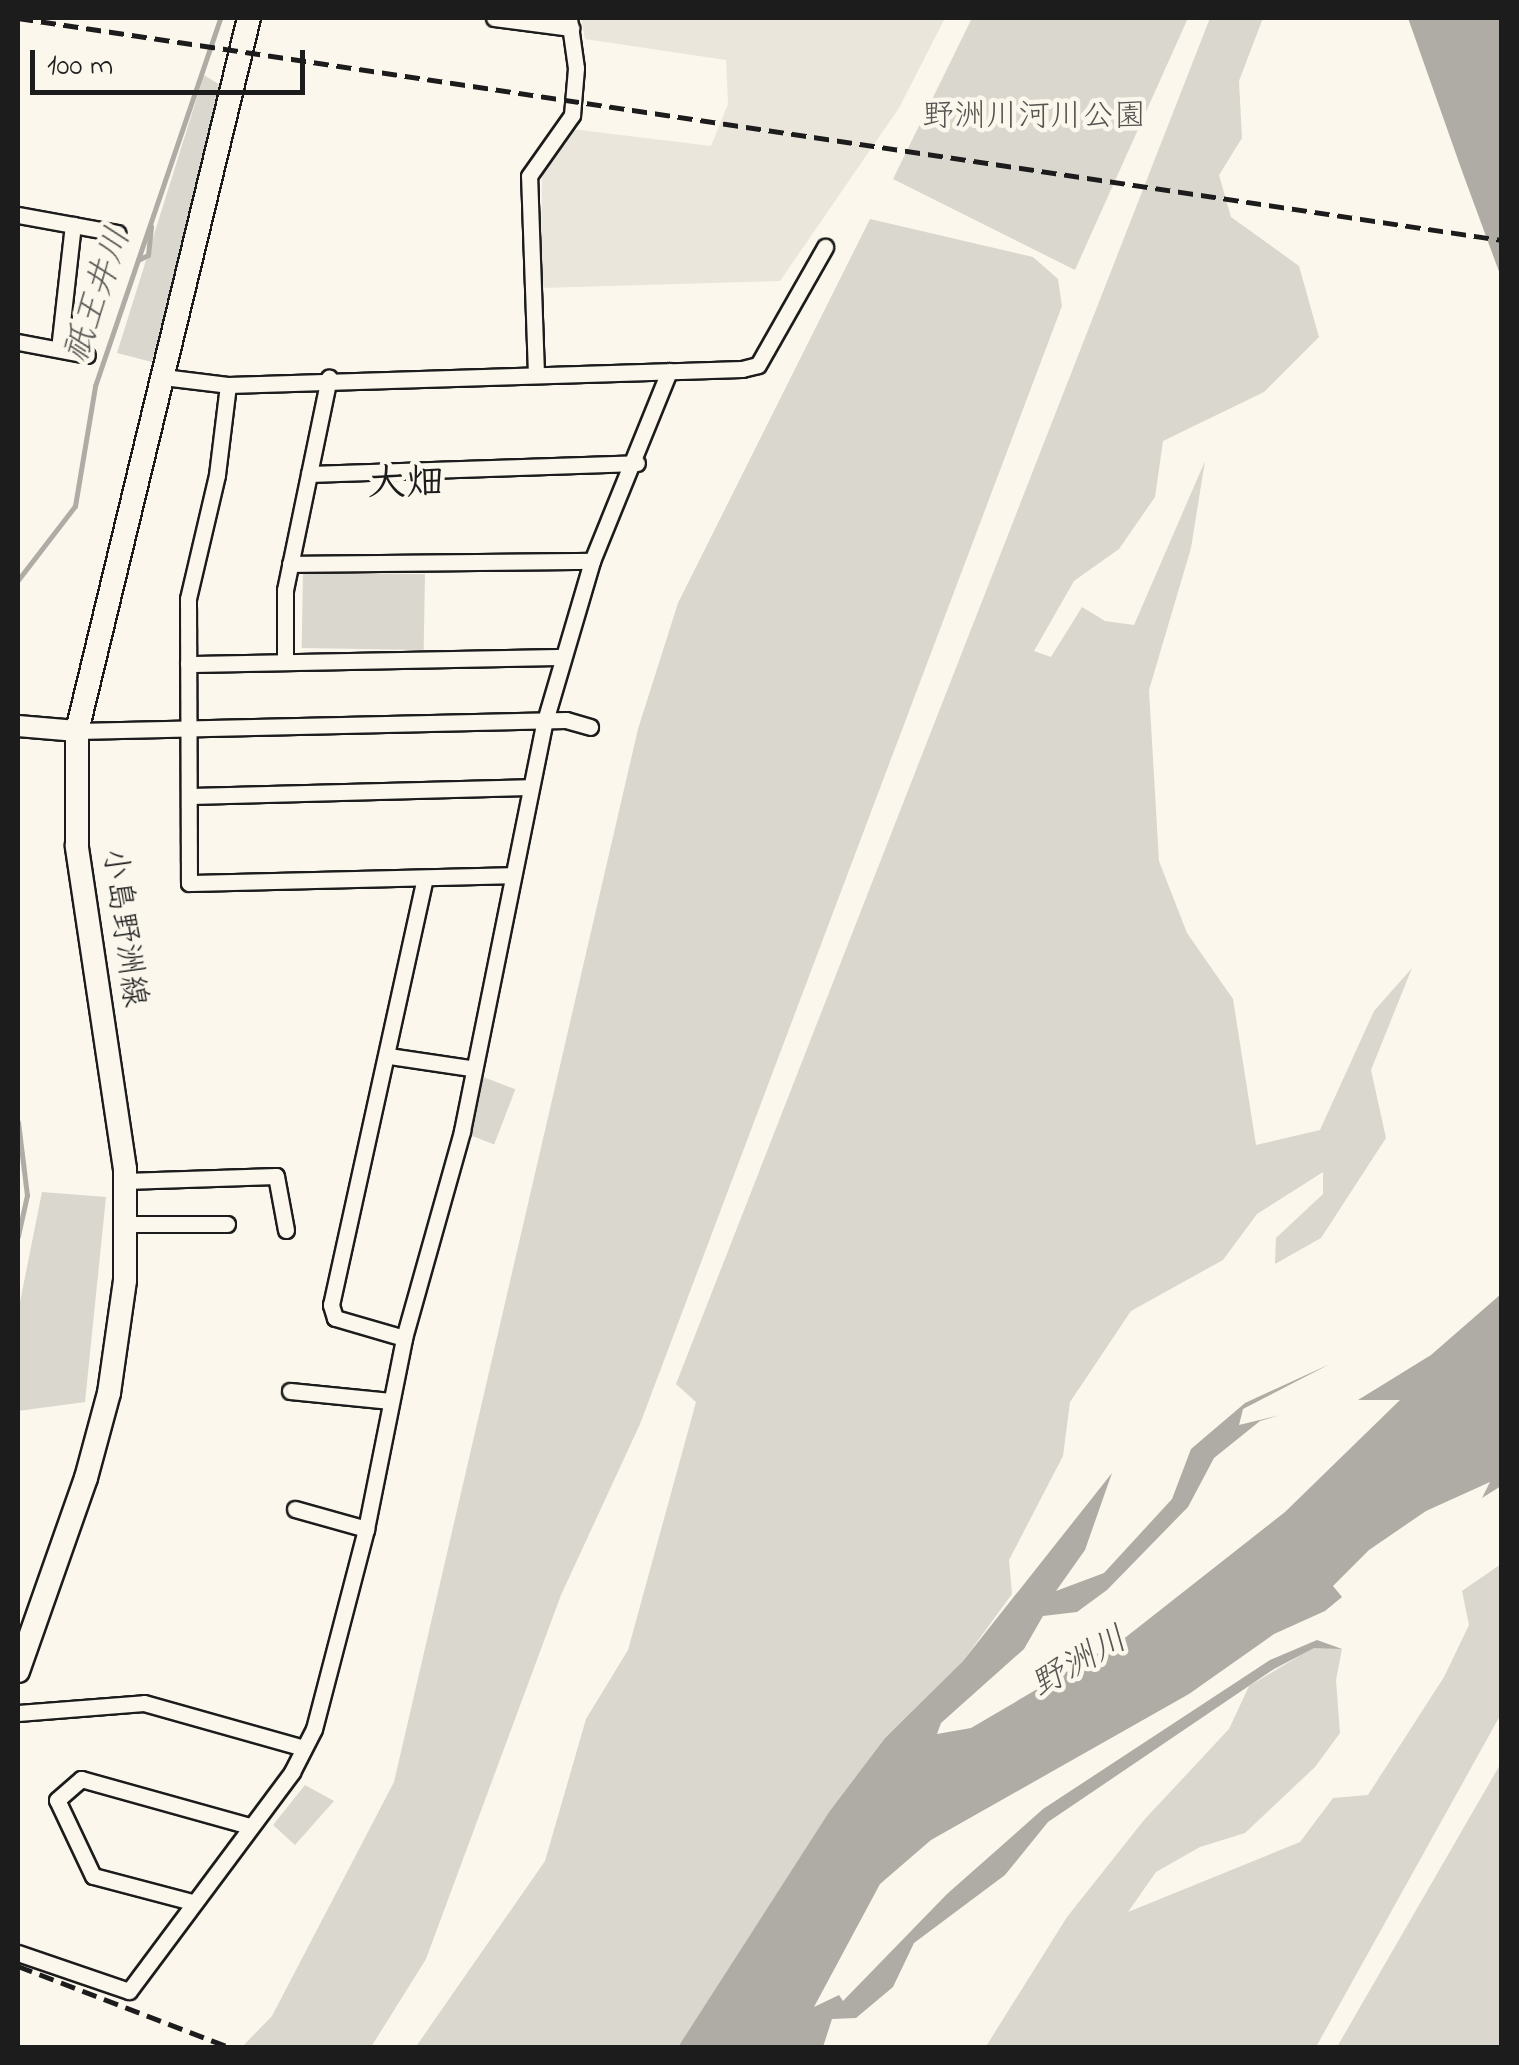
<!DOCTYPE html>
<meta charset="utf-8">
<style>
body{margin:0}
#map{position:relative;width:1519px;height:2065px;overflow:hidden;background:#fbf7ec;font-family:"Indie Flower","Klee One",sans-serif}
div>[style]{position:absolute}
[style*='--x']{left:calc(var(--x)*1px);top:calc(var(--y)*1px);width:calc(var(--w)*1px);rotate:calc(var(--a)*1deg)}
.built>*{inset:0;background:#eae6dc}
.green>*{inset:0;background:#dad7ce;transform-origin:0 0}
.water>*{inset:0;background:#afaca5}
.stream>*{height:5px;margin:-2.5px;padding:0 2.5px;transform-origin:2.5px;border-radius:2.5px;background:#afaca5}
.roads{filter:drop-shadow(2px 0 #1c1c1c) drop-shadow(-2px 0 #1c1c1c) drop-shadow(0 2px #1c1c1c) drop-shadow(0 -2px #1c1c1c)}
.minor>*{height:15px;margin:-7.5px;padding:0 7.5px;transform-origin:7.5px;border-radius:7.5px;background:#fbf7ec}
.tertiary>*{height:20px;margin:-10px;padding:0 10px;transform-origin:10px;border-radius:10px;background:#fbf7ec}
.secondary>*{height:22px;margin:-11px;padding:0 11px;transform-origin:11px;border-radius:11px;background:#fbf7ec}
.rail>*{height:5px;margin-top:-2.5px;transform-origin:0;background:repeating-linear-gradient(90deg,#1c1c1c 0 15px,transparent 0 23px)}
span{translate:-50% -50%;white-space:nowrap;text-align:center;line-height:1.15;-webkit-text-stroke:9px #fbf7ec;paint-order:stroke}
.park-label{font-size:32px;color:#555451}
.street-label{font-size:32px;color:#1c1c1c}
.water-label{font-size:35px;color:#575653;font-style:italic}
.quarter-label{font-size:38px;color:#1c1c1c;font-weight:700}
.frame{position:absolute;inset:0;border:20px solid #1c1c1c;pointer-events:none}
.scale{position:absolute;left:30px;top:50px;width:275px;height:45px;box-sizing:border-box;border:5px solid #1c1c1c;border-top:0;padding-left:12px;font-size:30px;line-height:35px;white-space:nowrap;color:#1c1c1c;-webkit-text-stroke:8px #fbf7ec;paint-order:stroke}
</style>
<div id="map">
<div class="built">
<i style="clip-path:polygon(581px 18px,945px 18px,899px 108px,780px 281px,541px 288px,542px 173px,572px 129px,711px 146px,728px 104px,726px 60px,585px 39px)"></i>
</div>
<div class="green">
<i style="clip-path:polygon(972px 18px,1188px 18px,1075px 270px,893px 179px)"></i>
<i style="clip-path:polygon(1210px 18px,1263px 18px,1239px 81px,1242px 138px,1219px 175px,1231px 217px,1299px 266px,1319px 337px,1264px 392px,1163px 441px,1155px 497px,1119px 549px,1074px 581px,1034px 651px,1051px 657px,1082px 607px,1105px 621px,1134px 625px,1205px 461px,1191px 548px,1149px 690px,1159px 861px,1187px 933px,1233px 999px,1256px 1145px,1320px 1130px,1374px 1011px,1412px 968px,1371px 1070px,1386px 1138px,1321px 1238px,1275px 1264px,1276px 1238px,1323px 1194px,1323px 1172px,1257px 1214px,1223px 1260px,1131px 1311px,1070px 1402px,1063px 1456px,1009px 1560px,1012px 1594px,963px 1661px,885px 1738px,829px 1812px,678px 2047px,415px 2048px,545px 1861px,586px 1719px,628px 1650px,696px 1402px,676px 1384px)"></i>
<i style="clip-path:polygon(204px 75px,225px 88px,152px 362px,117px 353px)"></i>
<i style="clip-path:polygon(870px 219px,1033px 257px,1058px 279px,1062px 306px,640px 1424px,561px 1595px,426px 1959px,371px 2047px,242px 2047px,272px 2016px,394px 1782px,638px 729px,678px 603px)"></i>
<i style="left:303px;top:572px;width:122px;height:76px;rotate:1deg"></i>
<i style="left:478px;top:1075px;width:40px;height:59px;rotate:21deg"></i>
<i style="clip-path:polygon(42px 1192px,106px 1197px,85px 1402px,18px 1411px,18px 1312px)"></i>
<i style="clip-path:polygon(1501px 1564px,1501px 1714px,1316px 2047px,985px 2048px,1067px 1917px,1144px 1820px,1229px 1729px,1249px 1686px,1314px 1647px,1342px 1649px,1336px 1680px,1340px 1733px,1315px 1767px,1245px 1833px,1200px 1847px,1156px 1872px,1128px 1912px,1300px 1842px,1333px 1798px,1368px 1795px,1444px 1677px,1469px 1625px,1462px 1591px)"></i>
<i style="clip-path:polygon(1501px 1763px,1501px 2042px,1498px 2048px,1337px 2047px)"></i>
<i style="clip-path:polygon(305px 1785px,334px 1801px,295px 1845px,273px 1825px)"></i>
</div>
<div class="water">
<i style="clip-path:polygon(1408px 18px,1501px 19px,1501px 277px,1462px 171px)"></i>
<i style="clip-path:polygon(1501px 1294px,1501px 1486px,1482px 1498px,1490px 1482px,1426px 1511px,1369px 1550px,1333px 1586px,1342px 1597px,1325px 1611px,1274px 1634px,1189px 1694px,931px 1840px,880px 1884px,814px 2007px,839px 1995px,843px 2001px,947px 1894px,1043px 1809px,1270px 1660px,1317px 1640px,1342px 1649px,1314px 1648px,1274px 1669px,1048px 1822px,1005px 1875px,914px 1943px,893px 1987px,856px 2018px,832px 2019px,823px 2047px,678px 2047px,829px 1812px,885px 1738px,963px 1661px,1112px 1473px,1085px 1550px,1056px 1591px,1104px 1573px,1172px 1499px,1191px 1449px,1245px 1403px,1330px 1364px,1243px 1409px,1239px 1425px,1280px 1415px,1260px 1421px,1214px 1458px,1188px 1507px,1107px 1590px,1077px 1612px,1043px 1616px,1024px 1649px,941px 1723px,937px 1734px,971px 1728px,1126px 1637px,1285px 1512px,1400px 1400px,1358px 1400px,1431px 1355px)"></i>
</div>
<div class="stream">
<i style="--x:138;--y:260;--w:11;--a:-27"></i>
<i style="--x:148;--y:255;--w:29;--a:-84"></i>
<i style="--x:18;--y:580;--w:93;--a:-52.4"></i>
<i style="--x:75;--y:506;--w:122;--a:-80.5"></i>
<i style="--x:95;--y:386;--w:389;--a:-71.2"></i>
<i style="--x:18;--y:1122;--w:74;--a:83"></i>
<i style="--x:27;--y:1195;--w:42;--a:102.4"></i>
</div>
<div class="roads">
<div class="minor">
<i style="--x:494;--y:18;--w:78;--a:7.4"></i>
<i style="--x:18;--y:215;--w:101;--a:10.3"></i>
<i style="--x:18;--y:342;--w:70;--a:10.7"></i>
<i style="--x:59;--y:349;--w:125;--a:-83.6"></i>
<i style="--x:536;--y:374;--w:198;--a:-92"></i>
<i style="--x:529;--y:176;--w:75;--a:-54.8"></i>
<i style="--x:572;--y:115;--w:47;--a:-85.1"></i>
<i style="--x:576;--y:68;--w:50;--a:-98"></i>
<i style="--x:163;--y:377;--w:65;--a:7"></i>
<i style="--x:228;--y:385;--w:514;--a:-1.78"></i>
<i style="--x:742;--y:369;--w:16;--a:-14"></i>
<i style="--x:758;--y:365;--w:136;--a:-60.4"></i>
<i style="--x:228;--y:385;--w:91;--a:97"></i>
<i style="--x:217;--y:475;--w:127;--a:103.2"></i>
<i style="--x:188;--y:599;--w:284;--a:89.8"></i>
<i style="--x:189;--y:883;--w:323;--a:-1.4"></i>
<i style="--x:309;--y:474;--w:328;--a:-1.9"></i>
<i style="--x:290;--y:564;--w:302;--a:-0.6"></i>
<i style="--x:285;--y:661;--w:71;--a:-90"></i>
<i style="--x:285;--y:590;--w:217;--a:-78.3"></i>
<i style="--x:188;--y:664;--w:375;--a:-1.1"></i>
<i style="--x:77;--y:731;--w:489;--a:-1.3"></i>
<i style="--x:566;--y:720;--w:25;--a:16"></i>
<i style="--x:189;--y:796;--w:341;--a:-1.5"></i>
<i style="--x:389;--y:1056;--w:82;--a:8.4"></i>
<i style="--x:125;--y:1181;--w:151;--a:-1.9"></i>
<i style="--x:276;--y:1176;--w:55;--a:79.5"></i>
<i style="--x:125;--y:1224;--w:102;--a:0"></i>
<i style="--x:404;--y:1338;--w:72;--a:-163.8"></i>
<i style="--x:335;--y:1318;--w:14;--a:-107"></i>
<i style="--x:331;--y:1305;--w:437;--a:-77.6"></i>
<i style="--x:290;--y:1391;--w:101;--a:5.7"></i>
<i style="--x:295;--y:1509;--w:74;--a:15.7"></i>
<i style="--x:18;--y:1713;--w:126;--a:-4.5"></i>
<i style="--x:144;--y:1703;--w:166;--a:15.7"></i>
<i style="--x:192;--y:1902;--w:102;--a:-165.3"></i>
<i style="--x:93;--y:1876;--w:84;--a:-115.3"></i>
<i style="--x:57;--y:1800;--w:32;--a:-41"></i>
<i style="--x:81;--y:1779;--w:174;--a:15.6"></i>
<i style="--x:18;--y:1953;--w:117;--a:18.9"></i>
<i style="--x:129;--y:1991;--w:273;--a:-53.3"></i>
<i style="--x:292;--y:1772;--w:48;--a:-62.9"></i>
<i style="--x:314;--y:1729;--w:207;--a:-75.4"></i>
<i style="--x:366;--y:1529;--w:195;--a:-78.7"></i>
<i style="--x:404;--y:1338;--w:215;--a:-74.3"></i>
<i style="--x:462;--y:1131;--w:418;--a:-78.6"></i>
<i style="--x:545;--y:721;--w:167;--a:-73.6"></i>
<i style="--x:592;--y:561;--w:205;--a:-67.9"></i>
</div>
<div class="tertiary">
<i style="--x:18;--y:726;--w:59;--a:4.8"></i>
</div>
<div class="secondary">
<i style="--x:18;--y:1671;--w:205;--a:-70.6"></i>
<i style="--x:86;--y:1478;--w:88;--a:-74.9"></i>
<i style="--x:109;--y:1393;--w:114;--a:-81.9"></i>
<i style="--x:125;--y:1280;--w:111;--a:-90"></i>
<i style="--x:125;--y:1169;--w:327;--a:-98.5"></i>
<i style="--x:77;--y:846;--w:115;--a:-90"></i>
<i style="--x:77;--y:731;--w:733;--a:-76.44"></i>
</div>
</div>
<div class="rail">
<i style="--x:18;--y:18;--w:1501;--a:8.51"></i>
<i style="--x:18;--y:1966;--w:229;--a:21"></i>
</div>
<div class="park-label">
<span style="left:1034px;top:118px">野洲川河川公園</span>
</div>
<div class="street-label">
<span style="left:122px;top:928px;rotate:82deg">小島野洲線</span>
</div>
<div class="water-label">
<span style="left:99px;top:296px;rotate:-71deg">祇王井川</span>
<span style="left:1080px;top:1664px;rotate:-30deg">野洲川</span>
</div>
<div class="quarter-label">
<span style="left:406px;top:486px">大畑</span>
</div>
<div class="frame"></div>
<div class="scale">100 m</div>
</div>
